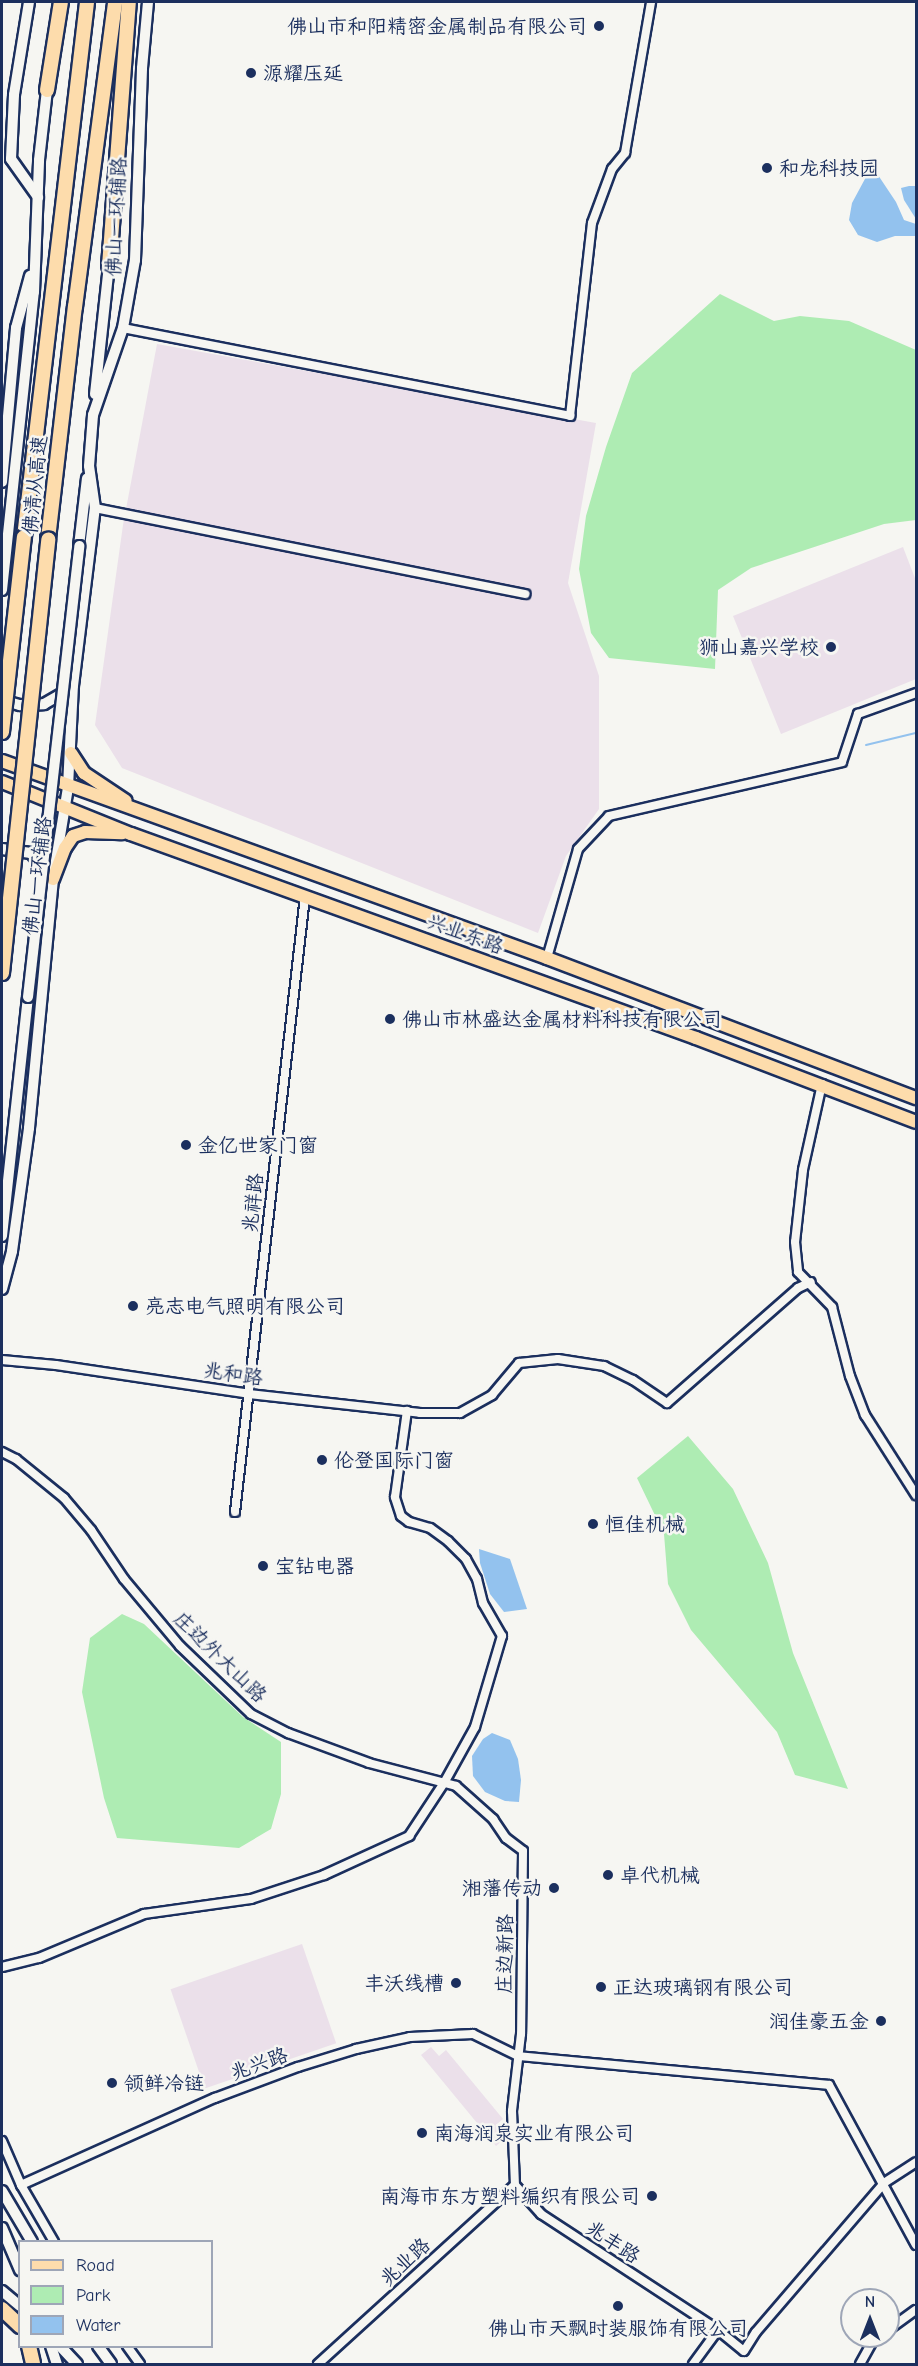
<!DOCTYPE html>
<meta charset="utf-8">
<style>
body{margin:0}
#map{position:relative;width:918px;height:2366px;overflow:hidden;background:#f6f6f2;font-family:"Comic Neue","LXGW WenKai TC",sans-serif}
div>[style]{position:absolute}
[style*='--x']{left:calc(var(--x)*1px);top:calc(var(--y)*1px);width:calc(var(--w)*1px);rotate:calc(var(--a)*1deg)}
.built>*{inset:0;background:#ebe0ea;transform-origin:0 0}
.green>*{inset:0;background:#aeecb3}
.water>*{inset:0;background:#93c2ee}
.stream>*{height:2px;margin:-1px;padding:0 1px;transform-origin:1px;border-radius:1px;background:#93c2ee}
.roads{filter:drop-shadow(2px 0 #1b2f5e) drop-shadow(-2px 0 #1b2f5e) drop-shadow(0 2px #1b2f5e) drop-shadow(0 -2px #1b2f5e)}
.street>*{height:8px;margin:-4px;padding:0 4px;transform-origin:4px;border-radius:4px;background:#f6f6f2}
.secondary>*{height:10px;margin:-5px;padding:0 5px;transform-origin:5px;border-radius:5px;background:#f6f6f2}
.primary>*{height:12px;margin:-6px;padding:0 6px;transform-origin:6px;border-radius:6px;background:#fddcac}
.highway>*{height:14px;margin:-7px;padding:0 7px;transform-origin:7px;border-radius:7px;background:#fddcac}
.bridges{filter:drop-shadow(2px 0 #1b2f5e) drop-shadow(-2px 0 #1b2f5e) drop-shadow(0 2px #1b2f5e) drop-shadow(0 -2px #1b2f5e)}
.secondary-bridge>*{height:10px;margin:-5px;padding:0 5px;transform-origin:5px;border-radius:5px;background:#f6f6f2}
.highway-bridge>*{height:14px;margin:-7px;padding:0 7px;transform-origin:7px;border-radius:7px;background:#fddcac}
.dots>*{width:16px;height:16px;translate:-50% -50%;box-sizing:border-box;border:3px solid #f6f6f2;border-radius:50%}
span{translate:-50% -50%;white-space:nowrap;text-align:center;line-height:1.15;-webkit-text-stroke:5px #f6f6f2;paint-order:stroke}
.poi-label{font-size:20px;color:#1b2f5e}
.right{translate:-100% -50%;text-align:right}
.left{translate:0 -50%;text-align:left}
.street-label{font-size:20px;color:#1b2f5e}
.frame{position:absolute;inset:0;border:3px solid #1b2f5e;pointer-events:none}
.legend{position:absolute;left:18px;top:2240px;width:195px;height:108px;box-sizing:border-box;background:#f6f6f2;border:2px solid #9ea6b7;margin:0;padding:8px 10px;list-style:none;font-size:18px;color:#1b2f5e}
.legend li{display:flex;align-items:center;gap:12px;height:30px}
.legend b{width:30px;border:2px solid #9ea6b7}
.north{position:absolute;left:840px;top:2288px;width:60px;height:60px;box-sizing:border-box;background:#f6f6f2;border:2px solid #9ea6b7;border-radius:50%;rotate:0deg;font-size:16px;font-weight:700;line-height:24px;text-align:center;color:#1b2f5e}
.north::after{content:'';display:block;margin:auto;width:21px;height:27px;background:#1b2f5e;clip-path:polygon(50% 0,100% 100%,50% 72%,0 100%)}
</style>
<div id="map">
<div class="built">
<i style="clip-path:polygon(157px 344px,596px 423px,568px 583px,599px 676px,599px 809px,566px 856px,538px 933px,122px 768px,95px 725px,123px 525px)"></i>
<i style="clip-path:polygon(903px 547px,916px 581px,916px 679px,781px 734px,733px 616px)"></i>
<i style="left:302px;top:1944px;width:105px;height:139px;rotate:71deg"></i>
<i style="clip-path:polygon(431px 2047px,439px 2056px,446px 2050px,503px 2119px,496px 2125px,506px 2137px,496px 2146px,421px 2055px)"></i>
</div>
<div class="green">
<i style="clip-path:polygon(720px 294px,774px 321px,800px 316px,849px 321px,916px 350px,916px 520px,884px 524px,751px 568px,718px 590px,715px 669px,609px 658px,591px 633px,579px 569px,586px 516px,606px 447px,632px 373px)"></i>
<i style="clip-path:polygon(688px 1436px,733px 1489px,768px 1563px,793px 1653px,848px 1789px,795px 1775px,777px 1732px,691px 1630px,668px 1584px,664px 1534px,637px 1478px)"></i>
<i style="clip-path:polygon(122px 1614px,144px 1624px,243px 1717px,281px 1742px,281px 1794px,271px 1829px,239px 1848px,117px 1838px,104px 1798px,82px 1692px,90px 1638px)"></i>
</div>
<div class="water">
<i style="clip-path:polygon(878px 175px,896px 202px,904px 220px,916px 224px,916px 236px,895px 236px,877px 242px,858px 235px,849px 220px,852px 203px,866px 177px)"></i>
<i style="clip-path:polygon(909px 186px,916px 186px,916px 219px,904px 200px,901px 188px)"></i>
<i style="clip-path:polygon(479px 1549px,510px 1559px,527px 1609px,504px 1612px,490px 1594px,480px 1563px)"></i>
<i style="clip-path:polygon(492px 1733px,510px 1740px,518px 1759px,521px 1780px,519px 1802px,505px 1801px,485px 1792px,473px 1776px,472px 1756px,483px 1739px)"></i>
</div>
<div class="stream">
<i style="--x:866;--y:745;--w:51;--a:-13.5"></i>
</div>
<div class="roads">
<div class="street">
<i style="--x:123;--y:328;--w:456;--a:11.1"></i>
<i style="--x:570;--y:416;--w:194;--a:-83.5"></i>
<i style="--x:592;--y:223;--w:58;--a:-69.7"></i>
<i style="--x:612;--y:169;--w:21;--a:-51"></i>
<i style="--x:625;--y:153;--w:153;--a:-80.2"></i>
<i style="--x:95;--y:508;--w:439;--a:11.3"></i>
<i style="--x:547;--y:958;--w:113;--a:-74.1"></i>
<i style="--x:578;--y:849;--w:45;--a:-46.8"></i>
<i style="--x:609;--y:816;--w:239;--a:-13"></i>
<i style="--x:842;--y:762;--w:51;--a:-71.6"></i>
<i style="--x:858;--y:714;--w:62;--a:-19.9"></i>
<i style="--x:822;--y:1084;--w:88;--a:102.5"></i>
<i style="--x:803;--y:1170;--w:72;--a:96.3"></i>
<i style="--x:795;--y:1242;--w:30;--a:84"></i>
<i style="--x:798;--y:1272;--w:49;--a:45.8"></i>
<i style="--x:832;--y:1307;--w:71;--a:75.4"></i>
<i style="--x:850;--y:1376;--w:42;--a:69"></i>
<i style="--x:865;--y:1415;--w:95;--a:57.5"></i>
<i style="--x:2;--y:1360;--w:54;--a:5.3"></i>
<i style="--x:56;--y:1365;--w:195;--a:8.5"></i>
<i style="--x:249;--y:1394;--w:172;--a:6.3"></i>
<i style="--x:420;--y:1413;--w:40;--a:0"></i>
<i style="--x:460;--y:1413;--w:37;--a:-29"></i>
<i style="--x:492;--y:1395;--w:42;--a:-49.8"></i>
<i style="--x:519;--y:1363;--w:39;--a:-6"></i>
<i style="--x:558;--y:1359;--w:47;--a:8.7"></i>
<i style="--x:604;--y:1366;--w:32;--a:26"></i>
<i style="--x:633;--y:1380;--w:41;--a:34.1"></i>
<i style="--x:667;--y:1403;--w:174;--a:-41.3"></i>
<i style="--x:798;--y:1288;--w:14;--a:-25"></i>
<i style="--x:2;--y:1452;--w:16;--a:27"></i>
<i style="--x:16;--y:1459;--w:62;--a:39.1"></i>
<i style="--x:64;--y:1498;--w:42;--a:49.8"></i>
<i style="--x:91;--y:1530;--w:59;--a:56"></i>
<i style="--x:124;--y:1579;--w:87;--a:50.1"></i>
<i style="--x:180;--y:1646;--w:98;--a:43.8"></i>
<i style="--x:251;--y:1714;--w:42;--a:27.2"></i>
<i style="--x:288;--y:1733;--w:86;--a:20.3"></i>
<i style="--x:369;--y:1763;--w:90;--a:14.8"></i>
<i style="--x:456;--y:1786;--w:50;--a:41.7"></i>
<i style="--x:493;--y:1819;--w:23;--a:56"></i>
<i style="--x:506;--y:1838;--w:21;--a:37"></i>
<i style="--x:523;--y:1851;--w:183;--a:90.6"></i>
<i style="--x:521;--y:2034;--w:78;--a:96.7"></i>
<i style="--x:512;--y:2111;--w:74;--a:87.7"></i>
<i style="--x:515;--y:2185;--w:39;--a:48"></i>
<i style="--x:541;--y:2214;--w:212;--a:33.2"></i>
<i style="--x:718;--y:2330;--w:33;--a:39"></i>
<i style="--x:744;--y:2351;--w:22;--a:-58"></i>
<i style="--x:756;--y:2332;--w:196;--a:-49.3"></i>
<i style="--x:884;--y:2183;--w:38;--a:-33"></i>
<i style="--x:235;--y:1512;--w:619;--a:-83.51"></i>
<i style="--x:2;--y:1967;--w:38;--a:-14"></i>
<i style="--x:39;--y:1958;--w:114;--a:-22.7"></i>
<i style="--x:144;--y:1914;--w:108;--a:-8"></i>
<i style="--x:251;--y:1899;--w:77;--a:-18.2"></i>
<i style="--x:324;--y:1875;--w:94;--a:-24.6"></i>
<i style="--x:409;--y:1836;--w:64;--a:-56.6"></i>
<i style="--x:444;--y:1783;--w:64;--a:-61"></i>
<i style="--x:475;--y:1727;--w:95;--a:-73.5"></i>
<i style="--x:502;--y:1636;--w:38;--a:-120"></i>
<i style="--x:483;--y:1603;--w:25;--a:-104"></i>
<i style="--x:477;--y:1579;--w:23;--a:-119"></i>
<i style="--x:466;--y:1559;--w:25;--a:-135"></i>
<i style="--x:448;--y:1541;--w:22;--a:-144"></i>
<i style="--x:430;--y:1528;--w:22;--a:-164"></i>
<i style="--x:409;--y:1522;--w:10;--a:-143"></i>
<i style="--x:401;--y:1516;--w:20;--a:-108"></i>
<i style="--x:395;--y:1497;--w:87;--a:-82.1"></i>
<i style="--x:2;--y:2141;--w:48;--a:66.6"></i>
<i style="--x:21;--y:2185;--w:66;--a:59.9"></i>
<i style="--x:21;--y:2185;--w:213;--a:-24.2"></i>
<i style="--x:215;--y:2098;--w:89;--a:-20.5"></i>
<i style="--x:298;--y:2067;--w:61;--a:-17.2"></i>
<i style="--x:356;--y:2049;--w:55;--a:-12.5"></i>
<i style="--x:410;--y:2037;--w:63;--a:-2.7"></i>
<i style="--x:473;--y:2034;--w:50;--a:26.1"></i>
<i style="--x:518;--y:2056;--w:312;--a:5.3"></i>
<i style="--x:829;--y:2085;--w:182;--a:61.5"></i>
<i style="--x:888;--y:2330;--w:34;--a:-36"></i>
<i style="--x:127;--y:2346;--w:22;--a:54"></i>
<i style="--x:318;--y:2364;--w:266;--a:-42.3"></i>
<i style="--x:693;--y:2364;--w:42;--a:-53.7"></i>
<i style="--x:860;--y:2364;--w:26;--a:-61"></i>
<i style="--x:873;--y:2341;--w:8;--a:-40"></i>
</div>
<div class="secondary">
<i style="--x:29;--y:2;--w:94;--a:99.2"></i>
<i style="--x:14;--y:95;--w:64;--a:92.7"></i>
<i style="--x:11;--y:159;--w:47;--a:54.6"></i>
<i style="--x:95;--y:394;--w:129;--a:-83.8"></i>
<i style="--x:2;--y:482;--w:155;--a:-84.8"></i>
<i style="--x:16;--y:328;--w:54;--a:-74.9"></i>
<i style="--x:79;--y:546;--w:68;--a:-83.3"></i>
<i style="--x:2;--y:590;--w:300;--a:-83.9"></i>
<i style="--x:34;--y:292;--w:132;--a:-87.8"></i>
<i style="--x:39;--y:160;--w:70;--a:-83.5"></i>
<i style="--x:2;--y:700;--w:19;--a:16"></i>
<i style="--x:20;--y:705;--w:24;--a:-2"></i>
<i style="--x:44;--y:704;--w:28;--a:-30"></i>
<i style="--x:2;--y:849;--w:29;--a:8"></i>
<i style="--x:31;--y:853;--w:23;--a:49"></i>
<i style="--x:2;--y:1236;--w:240;--a:-83.8"></i>
<i style="--x:2;--y:1289;--w:39;--a:-75"></i>
<i style="--x:12;--y:1251;--w:124;--a:-82.1"></i>
<i style="--x:29;--y:1128;--w:250;--a:-84.5"></i>
<i style="--x:53;--y:879;--w:93;--a:-80.7"></i>
<i style="--x:68;--y:787;--w:101;--a:-87.2"></i>
<i style="--x:73;--y:686;--w:179;--a:-83"></i>
<i style="--x:95;--y:508;--w:42;--a:-98.1"></i>
<i style="--x:89;--y:466;--w:51;--a:-85.5"></i>
<i style="--x:93;--y:415;--w:92;--a:-71"></i>
<i style="--x:123;--y:328;--w:69;--a:-80"></i>
<i style="--x:135;--y:260;--w:192;--a:-87.9"></i>
<i style="--x:142;--y:68;--w:66;--a:-84.8"></i>
<i style="--x:2;--y:2191;--w:59;--a:59.5"></i>
<i style="--x:2;--y:2228;--w:46;--a:66.8"></i>
<i style="--x:2;--y:2291;--w:23;--a:40"></i>
<i style="--x:51;--y:2346;--w:19;--a:72"></i>
<i style="--x:60;--y:2346;--w:25;--a:47"></i>
<i style="--x:98;--y:2346;--w:22;--a:54"></i>
</div>
<div class="primary">
<i style="--x:71;--y:753;--w:24;--a:57"></i>
<i style="--x:84;--y:773;--w:50;--a:33.7"></i>
<i style="--x:2;--y:761;--w:580;--a:19.87"></i>
<i style="--x:547;--y:958;--w:395;--a:20.8"></i>
<i style="--x:2;--y:782;--w:139;--a:22"></i>
<i style="--x:131;--y:834;--w:601;--a:19.85"></i>
<i style="--x:696;--y:1038;--w:235;--a:20.9"></i>
<i style="--x:53;--y:879;--w:33;--a:-69"></i>
<i style="--x:65;--y:848;--w:14;--a:-56"></i>
<i style="--x:73;--y:836;--w:13;--a:-18"></i>
<i style="--x:85;--y:832;--w:37;--a:2"></i>
</div>
<div class="highway">
<i style="--x:47;--y:90;--w:89;--a:-81"></i>
<i style="--x:109;--y:266;--w:265;--a:-85.7"></i>
<i style="--x:24;--y:537;--w:539;--a:-83.28"></i>
<i style="--x:48;--y:539;--w:234;--a:-83.4"></i>
<i style="--x:75;--y:307;--w:308;--a:-82.5"></i>
<i style="--x:2;--y:2309;--w:25;--a:43"></i>
<i style="--x:29;--y:2346;--w:18;--a:77"></i>
</div>
</div>
<div class="bridges">
<div class="secondary-bridge">
<i style="--x:28;--y:997;--w:454;--a:-83.5"></i>
</div>
<div class="highway-bridge">
<i style="--x:2;--y:732;--w:196;--a:-83.6"></i>
<i style="--x:2;--y:973;--w:436;--a:-83.9"></i>
</div>
</div>
<div class="dots">
<i style="left:599px;top:26px;background:#1b2f5e"></i>
<i style="left:251px;top:73px;background:#1b2f5e"></i>
<i style="left:767px;top:168px;background:#1b2f5e"></i>
<i style="left:831px;top:647px;background:#1b2f5e"></i>
<i style="left:390px;top:1019px;background:#1b2f5e"></i>
<i style="left:186px;top:1145px;background:#1b2f5e"></i>
<i style="left:133px;top:1306px;background:#1b2f5e"></i>
<i style="left:322px;top:1460px;background:#1b2f5e"></i>
<i style="left:593px;top:1524px;background:#1b2f5e"></i>
<i style="left:263px;top:1566px;background:#1b2f5e"></i>
<i style="left:608px;top:1875px;background:#1b2f5e"></i>
<i style="left:554px;top:1888px;background:#1b2f5e"></i>
<i style="left:456px;top:1983px;background:#1b2f5e"></i>
<i style="left:601px;top:1987px;background:#1b2f5e"></i>
<i style="left:881px;top:2021px;background:#1b2f5e"></i>
<i style="left:112px;top:2083px;background:#1b2f5e"></i>
<i style="left:422px;top:2133px;background:#1b2f5e"></i>
<i style="left:652px;top:2196px;background:#1b2f5e"></i>
<i style="left:618px;top:2306px;background:#1b2f5e"></i>
</div>
<div class="poi-label">
<span class="right" style="left:587px;top:26px">佛山市和阳精密金属制品有限公司</span>
<span class="left" style="left:263px;top:73px">源耀压延</span>
<span class="left" style="left:779px;top:168px">和龙科技园</span>
<span class="right" style="left:819px;top:647px">狮山嘉兴学校</span>
<span class="left" style="left:402px;top:1019px">佛山市林盛达金属材料科技有限公司</span>
<span class="left" style="left:198px;top:1145px">金亿世家门窗</span>
<span class="left" style="left:145px;top:1306px">亮志电气照明有限公司</span>
<span class="left" style="left:334px;top:1460px">伦登国际门窗</span>
<span class="left" style="left:605px;top:1524px">恒佳机械</span>
<span class="left" style="left:275px;top:1566px">宝钻电器</span>
<span class="left" style="left:620px;top:1875px">卓代机械</span>
<span class="right" style="left:542px;top:1888px">湘藩传动</span>
<span class="right" style="left:444px;top:1983px">丰沃线槽</span>
<span class="left" style="left:613px;top:1987px">正达玻璃钢有限公司</span>
<span class="right" style="left:869px;top:2021px">润佳豪五金</span>
<span class="left" style="left:124px;top:2083px">领鲜冷链</span>
<span class="left" style="left:434px;top:2133px">南海润泉实业有限公司</span>
<span class="right" style="left:640px;top:2196px">南海市东方塑料编织有限公司</span>
<span style="left:618px;top:2328px">佛山市天飘时装服饰有限公司</span>
</div>
<div class="street-label">
<span style="left:116px;top:217px;rotate:-87deg">佛山一环辅路</span>
<span style="left:35px;top:485px;rotate:-84deg">佛清从高速</span>
<span style="left:37px;top:876px;rotate:-83deg">佛山一环辅路</span>
<span style="left:465px;top:934px;rotate:20deg">兴业东路</span>
<span style="left:253px;top:1203px;rotate:-84deg">兆祥路</span>
<span style="left:233px;top:1374px;rotate:8deg">兆和路</span>
<span style="left:220px;top:1657px;rotate:44deg">庄边外大山路</span>
<span style="left:505px;top:1954px;rotate:-89deg">庄边新路</span>
<span style="left:259px;top:2064px;rotate:-20deg">兆兴路</span>
<span style="left:613px;top:2242px;rotate:33deg">兆丰路</span>
<span style="left:405px;top:2262px;rotate:-43deg">兆业路</span>
</div>
<div class="frame"></div>
<ul class="legend">
<li><b style="height:8px;background:#fddcac"></b>Road</li>
<li><b style="height:16px;background:#aeecb3"></b>Park</li>
<li><b style="height:16px;background:#93c2ee"></b>Water</li>
</ul>
<div class="north">N</div>
</div>
